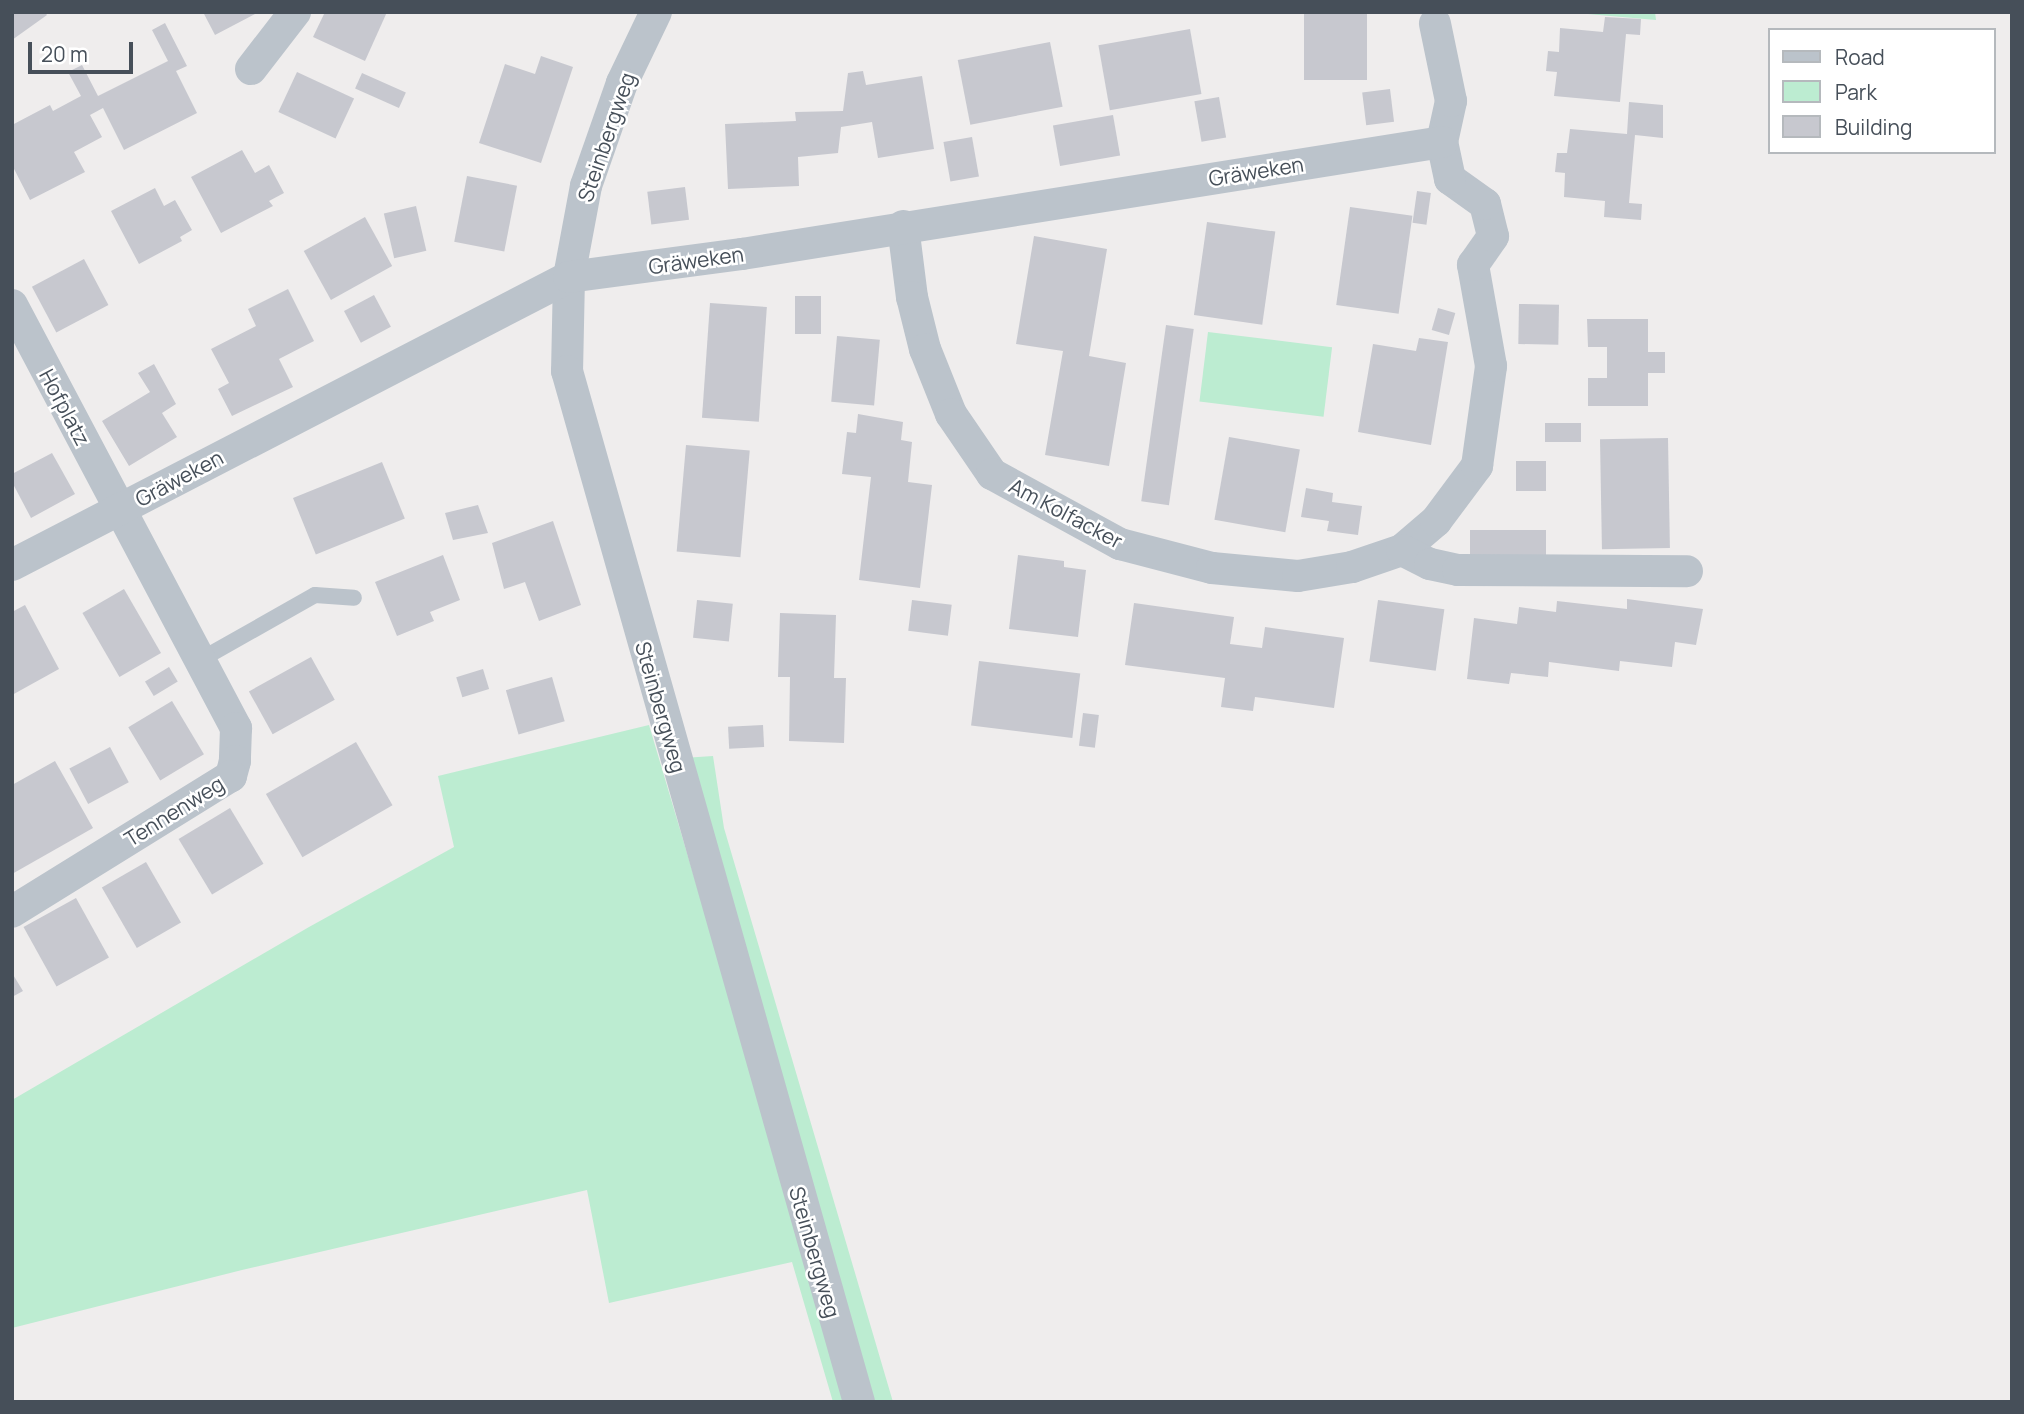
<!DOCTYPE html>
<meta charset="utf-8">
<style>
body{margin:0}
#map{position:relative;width:2024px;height:1414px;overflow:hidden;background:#efeded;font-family:Manrope,sans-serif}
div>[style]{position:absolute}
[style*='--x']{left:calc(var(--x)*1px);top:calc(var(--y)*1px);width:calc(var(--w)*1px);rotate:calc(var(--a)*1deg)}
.green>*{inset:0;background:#bcecd1;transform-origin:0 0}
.building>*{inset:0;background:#c7c8cf;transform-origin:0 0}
.lane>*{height:16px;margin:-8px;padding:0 8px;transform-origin:8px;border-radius:8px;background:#bbc3cb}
.street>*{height:32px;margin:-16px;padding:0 16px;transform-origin:16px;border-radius:16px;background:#bbc3cb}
span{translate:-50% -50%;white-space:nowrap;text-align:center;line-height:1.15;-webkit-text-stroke:5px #fff;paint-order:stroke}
.street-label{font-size:21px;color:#464f59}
.frame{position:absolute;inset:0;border:14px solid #464f59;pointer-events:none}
.legend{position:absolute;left:1768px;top:28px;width:228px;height:126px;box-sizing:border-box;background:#fff;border:2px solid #b5b9bd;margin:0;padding:9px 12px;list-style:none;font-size:21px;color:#464f59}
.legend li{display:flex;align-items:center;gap:14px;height:35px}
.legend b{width:35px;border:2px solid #b5b9bd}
.scale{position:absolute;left:28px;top:42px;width:105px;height:32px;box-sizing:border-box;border:4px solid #464f59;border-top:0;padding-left:9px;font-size:21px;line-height:24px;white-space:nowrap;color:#464f59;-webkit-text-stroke:5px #fff;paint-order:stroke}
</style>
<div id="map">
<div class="green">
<i style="clip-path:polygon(1565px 12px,1655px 12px,1656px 20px)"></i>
<i style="left:1208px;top:332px;width:125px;height:70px;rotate:7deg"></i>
<i style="clip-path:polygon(649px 725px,850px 1402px,833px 1402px,792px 1262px,609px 1303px,587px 1190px,242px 1270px,12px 1328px,12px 1100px,309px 927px,454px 847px,438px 776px)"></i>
<i style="clip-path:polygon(713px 756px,724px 828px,893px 1402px,872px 1402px,683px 758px)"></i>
</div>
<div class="building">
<i style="clip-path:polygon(12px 12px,45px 12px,47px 15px,12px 40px)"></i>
<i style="clip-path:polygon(203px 12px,254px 12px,255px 14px,215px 35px)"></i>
<i style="clip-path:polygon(325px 12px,387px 12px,365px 61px,313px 37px)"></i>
<i style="left:1304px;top:12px;width:63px;height:68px"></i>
<i style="clip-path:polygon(1605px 17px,1641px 19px,1640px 35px,1626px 34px,1620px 102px,1554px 96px,1557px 72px,1546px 71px,1548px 51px,1559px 52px,1560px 28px,1603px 32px)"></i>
<i style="clip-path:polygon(165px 23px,187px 66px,176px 71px,197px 113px,124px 150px,103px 108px,90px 115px,102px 137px,74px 152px,85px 172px,30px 200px,12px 165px,12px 125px,50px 105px,53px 111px,81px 96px,68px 72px,82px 65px,98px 96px,168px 61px,152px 30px)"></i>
<i style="left:1190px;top:29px;width:66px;height:93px;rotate:80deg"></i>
<i style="left:1050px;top:42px;width:66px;height:94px;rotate:79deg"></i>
<i style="clip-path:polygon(541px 56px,573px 67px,541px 163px,479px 143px,505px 64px,535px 74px)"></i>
<i style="clip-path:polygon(863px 71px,866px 85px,922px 76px,934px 149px,878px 158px,872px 122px,841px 127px,838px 153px,798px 157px,799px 186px,728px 189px,725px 124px,796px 121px,795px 112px,843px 111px,848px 73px)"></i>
<i style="left:297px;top:72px;width:63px;height:44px;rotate:25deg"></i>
<i style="left:362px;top:73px;width:48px;height:17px;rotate:24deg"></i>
<i style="left:1390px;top:89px;width:33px;height:28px;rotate:83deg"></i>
<i style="left:1219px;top:97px;width:41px;height:25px;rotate:80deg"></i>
<i style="clip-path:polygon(1629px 102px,1663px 105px,1663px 138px,1635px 135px,1629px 203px,1642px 204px,1641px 220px,1604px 217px,1605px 201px,1564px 197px,1565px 173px,1555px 172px,1557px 153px,1567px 153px,1570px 129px,1627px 134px)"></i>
<i style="left:1113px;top:115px;width:41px;height:61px;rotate:80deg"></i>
<i style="left:972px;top:137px;width:40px;height:29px;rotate:80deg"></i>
<i style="clip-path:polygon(242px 150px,255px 173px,269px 165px,284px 193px,269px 201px,273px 206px,221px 233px,191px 177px)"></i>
<i style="left:467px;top:176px;width:51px;height:67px;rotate:11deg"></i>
<i style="left:685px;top:187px;width:33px;height:38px;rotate:83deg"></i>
<i style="clip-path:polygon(155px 188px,164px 206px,175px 200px,192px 230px,180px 237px,182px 241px,139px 264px,111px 211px)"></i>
<i style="left:1417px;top:191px;width:14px;height:32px;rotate:8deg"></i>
<i style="left:416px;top:206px;width:46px;height:33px;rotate:77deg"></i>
<i style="left:1350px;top:207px;width:63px;height:99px;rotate:8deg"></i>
<i style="left:365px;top:217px;width:56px;height:70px;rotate:61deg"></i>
<i style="left:1207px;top:222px;width:69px;height:94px;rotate:8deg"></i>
<i style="clip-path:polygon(1034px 236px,1107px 249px,1089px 356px,1126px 363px,1109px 466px,1045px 455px,1063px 351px,1016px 344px)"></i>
<i style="left:84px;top:259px;width:52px;height:59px;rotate:62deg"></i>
<i style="clip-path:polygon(288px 289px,314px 341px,279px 359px,293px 387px,232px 416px,218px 389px,229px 383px,211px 349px,256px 326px,248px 309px)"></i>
<i style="left:374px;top:295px;width:36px;height:34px;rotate:62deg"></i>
<i style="left:795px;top:296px;width:26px;height:38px"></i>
<i style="left:710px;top:303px;width:57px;height:115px;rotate:4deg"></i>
<i style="left:1519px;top:304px;width:40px;height:40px;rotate:1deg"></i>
<i style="left:1438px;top:308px;width:18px;height:23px;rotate:16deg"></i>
<i style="clip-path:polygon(1587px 319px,1648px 319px,1648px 352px,1665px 352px,1665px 373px,1648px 373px,1648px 406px,1588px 406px,1588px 378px,1607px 378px,1607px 347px,1588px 347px)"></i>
<i style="left:1166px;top:325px;width:28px;height:178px;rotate:8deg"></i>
<i style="left:837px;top:336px;width:43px;height:66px;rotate:5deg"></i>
<i style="clip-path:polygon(1419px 338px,1448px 342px,1431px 445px,1358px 432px,1373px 344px,1416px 351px)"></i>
<i style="clip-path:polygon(154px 364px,176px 404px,162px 413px,177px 437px,129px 466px,102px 421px,150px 392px,138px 373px)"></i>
<i style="clip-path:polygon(858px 414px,903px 422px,901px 440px,912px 442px,908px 482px,932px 485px,920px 588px,859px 580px,871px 477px,842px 474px,847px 432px,856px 433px)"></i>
<i style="left:1545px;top:423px;width:36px;height:19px"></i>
<i style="left:1229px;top:437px;width:72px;height:84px;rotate:10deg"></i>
<i style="left:1668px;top:438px;width:110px;height:68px;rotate:89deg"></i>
<i style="left:686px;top:445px;width:64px;height:107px;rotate:5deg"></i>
<i style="clip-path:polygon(52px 453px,75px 494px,31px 518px,12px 482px,12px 474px)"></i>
<i style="left:1516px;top:461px;width:30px;height:30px"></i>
<i style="left:382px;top:462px;width:61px;height:96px;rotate:68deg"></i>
<i style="clip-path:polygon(1306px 488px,1333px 493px,1332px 502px,1362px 506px,1358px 535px,1327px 531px,1329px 521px,1301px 517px)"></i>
<i style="clip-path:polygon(478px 505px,488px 533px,453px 540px,445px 513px)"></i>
<i style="clip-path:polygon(553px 521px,581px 605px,539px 621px,525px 582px,504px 589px,492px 543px)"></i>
<i style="left:1470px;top:530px;width:76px;height:29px"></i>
<i style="clip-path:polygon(443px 555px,460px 600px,430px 612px,434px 621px,397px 636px,375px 582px)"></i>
<i style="clip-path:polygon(1018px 555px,1064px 561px,1064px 567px,1086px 570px,1078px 637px,1009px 629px)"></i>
<i style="left:124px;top:589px;width:74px;height:48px;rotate:60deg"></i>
<i style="clip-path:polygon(1627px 599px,1703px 609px,1696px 645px,1675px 642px,1672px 667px,1620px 661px,1619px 671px,1549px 662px,1548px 677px,1511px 673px,1509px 684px,1467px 679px,1474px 618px,1517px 624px,1519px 607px,1556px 612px,1557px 601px,1627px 609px)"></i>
<i style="left:697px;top:600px;width:36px;height:38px;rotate:6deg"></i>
<i style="left:912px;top:600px;width:40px;height:31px;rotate:7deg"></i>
<i style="left:1378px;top:600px;width:67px;height:62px;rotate:8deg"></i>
<i style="clip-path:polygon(1134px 603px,1234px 617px,1230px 644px,1262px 648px,1265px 627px,1344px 638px,1334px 708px,1255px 697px,1253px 711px,1221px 707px,1225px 678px,1125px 665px)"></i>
<i style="clip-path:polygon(25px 605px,59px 669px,12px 695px,12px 612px)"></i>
<i style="clip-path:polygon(780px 613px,836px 615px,834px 678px,846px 678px,844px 743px,789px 741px,790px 677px,778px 677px)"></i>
<i style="left:311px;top:657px;width:49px;height:71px;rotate:61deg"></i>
<i style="left:979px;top:661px;width:102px;height:65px;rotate:7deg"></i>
<i style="left:169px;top:667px;width:17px;height:28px;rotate:59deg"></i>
<i style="left:483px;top:669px;width:21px;height:28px;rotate:73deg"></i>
<i style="left:552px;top:677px;width:46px;height:48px;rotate:74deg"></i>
<i style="left:172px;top:701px;width:62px;height:51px;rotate:59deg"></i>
<i style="left:1083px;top:713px;width:16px;height:33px;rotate:7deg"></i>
<i style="left:763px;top:725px;width:22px;height:35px;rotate:87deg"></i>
<i style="left:356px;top:742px;width:73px;height:104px;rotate:60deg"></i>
<i style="left:110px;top:747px;width:40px;height:46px;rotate:62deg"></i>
<i style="clip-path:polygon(55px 761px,93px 828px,12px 874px,12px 785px)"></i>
<i style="left:230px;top:808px;width:65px;height:60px;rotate:59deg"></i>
<i style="left:146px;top:862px;width:70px;height:51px;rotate:60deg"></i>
<i style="left:76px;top:898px;width:68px;height:60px;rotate:61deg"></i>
<i style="clip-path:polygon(12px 973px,23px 991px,12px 997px)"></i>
</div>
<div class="lane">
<i style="--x:200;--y:660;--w:132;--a:-29.5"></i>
<i style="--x:315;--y:595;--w:39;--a:4"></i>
</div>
<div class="street">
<i style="--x:656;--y:12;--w:79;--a:115.6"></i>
<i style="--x:622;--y:83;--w:109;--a:109.3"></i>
<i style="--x:586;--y:186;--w:93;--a:100.6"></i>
<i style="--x:569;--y:277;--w:94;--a:91.2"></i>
<i style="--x:567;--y:371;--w:1072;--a:74.19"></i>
<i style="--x:251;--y:69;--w:72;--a:-52.3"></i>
<i style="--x:903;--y:226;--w:72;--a:82.8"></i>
<i style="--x:912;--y:297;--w:54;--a:76"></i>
<i style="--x:925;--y:349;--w:70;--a:68.2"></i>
<i style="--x:951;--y:414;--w:73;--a:55.7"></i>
<i style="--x:992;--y:474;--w:146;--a:28.7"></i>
<i style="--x:1120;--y:544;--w:95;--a:14.6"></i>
<i style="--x:1212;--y:568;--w:86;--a:5.3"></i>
<i style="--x:1298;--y:576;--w:55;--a:-9.5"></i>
<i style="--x:1352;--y:567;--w:53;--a:-18.8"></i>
<i style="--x:1402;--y:550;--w:45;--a:-40.5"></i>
<i style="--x:1436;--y:521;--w:69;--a:-53.3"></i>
<i style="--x:1477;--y:466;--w:101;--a:-82"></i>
<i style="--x:1491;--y:366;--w:103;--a:-100.1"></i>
<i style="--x:1473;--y:265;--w:35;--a:-55"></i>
<i style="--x:1493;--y:236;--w:33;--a:-104"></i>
<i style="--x:1485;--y:204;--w:43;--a:-144.5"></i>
<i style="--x:1450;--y:179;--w:38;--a:-102"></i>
<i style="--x:1442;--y:142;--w:42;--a:-77.6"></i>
<i style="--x:1451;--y:101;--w:79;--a:-101.7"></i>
<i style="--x:12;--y:305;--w:479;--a:62.1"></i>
<i style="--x:236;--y:728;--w:33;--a:92"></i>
<i style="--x:235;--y:761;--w:16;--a:105"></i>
<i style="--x:231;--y:776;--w:258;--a:148.2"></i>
<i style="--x:1402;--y:550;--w:31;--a:27"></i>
<i style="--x:1430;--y:564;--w:29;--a:12"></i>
<i style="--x:1458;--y:570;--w:229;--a:0.3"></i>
<i style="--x:12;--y:565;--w:627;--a:-27.34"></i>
<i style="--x:569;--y:277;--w:175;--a:-7.6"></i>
<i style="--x:742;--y:254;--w:709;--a:-9.09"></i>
</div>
<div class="street-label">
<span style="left:606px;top:137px;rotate:-71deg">Steinbergweg</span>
<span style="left:1256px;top:171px;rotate:-9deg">Gräweken</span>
<span style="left:696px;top:260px;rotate:-8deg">Gräweken</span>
<span style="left:65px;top:407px;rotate:62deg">Hofplatz</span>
<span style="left:179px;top:478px;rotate:-28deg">Gräweken</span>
<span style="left:1066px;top:513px;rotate:28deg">Am Kolfacker</span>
<span style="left:661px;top:707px;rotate:74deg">Steinbergweg</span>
<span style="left:174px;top:811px;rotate:-32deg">Tennenweg</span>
<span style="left:815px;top:1252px;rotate:74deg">Steinbergweg</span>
</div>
<div class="frame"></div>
<ul class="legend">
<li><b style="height:9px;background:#bbc3cb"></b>Road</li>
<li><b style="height:19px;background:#bcecd1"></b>Park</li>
<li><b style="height:19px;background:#c7c8cf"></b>Building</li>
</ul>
<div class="scale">20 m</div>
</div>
